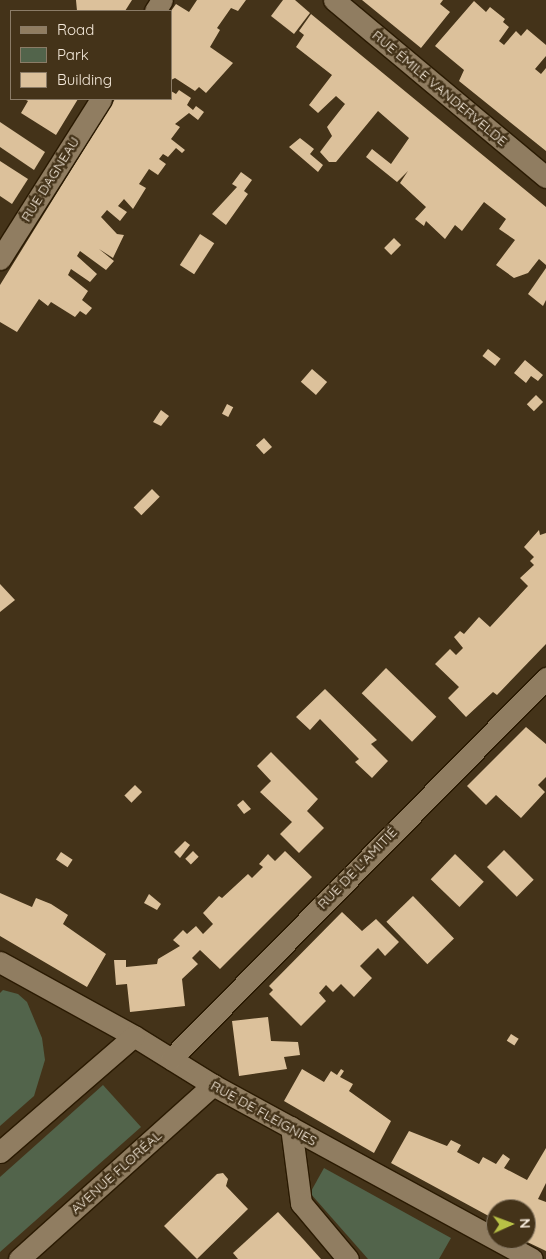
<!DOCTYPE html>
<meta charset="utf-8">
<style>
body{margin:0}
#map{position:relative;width:546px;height:1259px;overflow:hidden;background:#443319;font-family:Quicksand,sans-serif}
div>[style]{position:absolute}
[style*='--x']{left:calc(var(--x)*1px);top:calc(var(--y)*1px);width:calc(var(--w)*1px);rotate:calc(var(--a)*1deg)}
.green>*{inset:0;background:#52644b}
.building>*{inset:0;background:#dcc19b;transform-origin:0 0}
.roads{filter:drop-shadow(1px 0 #2a1a02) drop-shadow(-1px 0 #2a1a02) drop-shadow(0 1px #2a1a02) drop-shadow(0 -1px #2a1a02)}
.street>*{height:21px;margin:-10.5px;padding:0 10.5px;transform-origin:10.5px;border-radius:10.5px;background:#907d61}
span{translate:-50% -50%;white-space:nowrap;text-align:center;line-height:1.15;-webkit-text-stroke:5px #443319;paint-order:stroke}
.street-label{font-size:14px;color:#f5eadb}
.legend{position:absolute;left:10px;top:10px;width:162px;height:90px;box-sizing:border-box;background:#443319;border:1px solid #8b7c67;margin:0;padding:6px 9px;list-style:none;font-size:15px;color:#f5eadb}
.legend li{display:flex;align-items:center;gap:10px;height:25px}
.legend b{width:25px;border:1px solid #8b7c67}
.north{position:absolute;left:486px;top:1199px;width:50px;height:50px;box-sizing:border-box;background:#443319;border:1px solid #8b7c67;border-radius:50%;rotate:88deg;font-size:14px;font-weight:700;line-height:20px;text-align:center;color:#f5eadb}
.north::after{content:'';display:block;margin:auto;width:18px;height:22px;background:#b8c146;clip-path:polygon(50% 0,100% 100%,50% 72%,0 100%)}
</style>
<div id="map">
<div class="green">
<i style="clip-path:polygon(3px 990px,18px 994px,27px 1002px,42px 1038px,45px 1060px,34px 1096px,0 1126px,0 993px)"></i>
<i style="clip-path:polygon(103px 1085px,141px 1127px,0 1252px,0 1177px)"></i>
<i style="clip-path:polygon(324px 1168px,451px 1238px,439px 1259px,368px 1259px,310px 1193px)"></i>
</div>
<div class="building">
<i style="clip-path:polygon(76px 0,132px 0,125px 11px,77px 11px)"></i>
<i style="clip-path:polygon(197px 0,246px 0,238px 11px,231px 8px,217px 28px,220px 30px,210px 47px,233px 63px,206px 93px,199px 87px,195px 91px,175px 78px,171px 80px,171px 11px,176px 4px,189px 12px)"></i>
<i style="clip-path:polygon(283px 0,295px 0,310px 13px,294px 34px,271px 16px)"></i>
<i style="clip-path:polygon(362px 0,443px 0,440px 4px,450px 12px,421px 48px)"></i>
<i style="clip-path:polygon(474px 1px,486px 12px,490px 7px,505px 19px,503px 22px,509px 27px,499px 41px,504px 45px,516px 31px,521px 36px,527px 29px,546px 45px,546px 56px,535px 69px,541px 74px,546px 68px,546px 151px,459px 81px,464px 70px,435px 46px)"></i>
<i style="clip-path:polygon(311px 14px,546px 207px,546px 265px,539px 259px,528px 273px,514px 278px,496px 265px,515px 240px,499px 229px,506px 219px,484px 202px,462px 231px,455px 225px,445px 239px,426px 221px,424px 226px,415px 219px,426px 207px,400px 183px,408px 171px,397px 182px,366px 157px,372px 149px,391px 164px,409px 138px,378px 111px,336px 162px,329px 162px,320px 152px,332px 136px,327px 127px,345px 104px,336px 96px,318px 113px,309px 105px,332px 75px,296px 47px,304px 35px,299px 31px)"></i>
<i style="clip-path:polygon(179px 90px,191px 98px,187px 105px,193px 110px,196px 106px,204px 112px,198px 120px,189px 113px,175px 124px,180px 127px,171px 139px,185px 150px,182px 153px,176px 148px,168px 157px,163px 154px,159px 159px,166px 164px,158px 175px,149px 169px,139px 184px,146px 188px,133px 209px,124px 199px,118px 206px,127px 212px,120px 221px,107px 210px,101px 217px,117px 234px,124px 235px,113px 258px,99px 249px,114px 261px,106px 270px,80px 251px,77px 256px,97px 274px,90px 282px,71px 269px,68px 275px,88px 291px,82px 300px,92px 308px,86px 315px,80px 311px,75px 317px,51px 302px,48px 306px,39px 299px,17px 332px,0 322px,0 285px,115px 99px,171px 99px,171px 91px,176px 94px)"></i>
<i style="clip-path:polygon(24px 99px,78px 99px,56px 135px,21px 113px,28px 101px)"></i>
<i style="clip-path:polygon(0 122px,45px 152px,34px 170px,0 147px)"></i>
<i style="clip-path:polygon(300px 138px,314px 149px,310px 154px,323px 165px,318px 172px,289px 147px)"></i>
<i style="clip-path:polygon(0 161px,28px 179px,12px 204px,0 196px)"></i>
<i style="clip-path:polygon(241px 172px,252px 180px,244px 191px,248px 194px,226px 225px,212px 214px,237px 187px,232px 184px)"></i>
<i style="left:200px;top:234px;width:17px;height:37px;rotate:33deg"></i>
<i style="left:394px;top:238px;width:10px;height:14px;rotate:45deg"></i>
<i style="clip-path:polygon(546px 268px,546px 300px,543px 306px,528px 294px)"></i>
<i style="left:488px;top:349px;width:16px;height:9px;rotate:38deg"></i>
<i style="clip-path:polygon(525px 360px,543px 375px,538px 381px,531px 376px,526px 383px,514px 373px)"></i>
<i style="left:312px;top:369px;width:20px;height:17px;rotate:41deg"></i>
<i style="left:536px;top:395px;width:10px;height:13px;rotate:45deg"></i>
<i style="left:227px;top:404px;width:7px;height:11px;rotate:27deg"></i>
<i style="clip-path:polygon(161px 410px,169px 416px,161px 426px,153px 422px)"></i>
<i style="left:264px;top:438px;width:12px;height:11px;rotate:48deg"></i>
<i style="left:152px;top:489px;width:11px;height:26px;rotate:45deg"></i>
<i style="clip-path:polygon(539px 530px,540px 535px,546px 533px,546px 644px,497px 695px,493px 692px,466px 717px,448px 698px,459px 687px,435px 664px,450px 649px,456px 655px,463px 648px,454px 637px,460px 631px,464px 634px,479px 617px,490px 627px,528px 586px,520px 578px,534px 565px,530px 561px,534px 557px,524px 547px)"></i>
<i style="clip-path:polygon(0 584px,15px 600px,0 612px)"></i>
<i style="left:386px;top:668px;width:70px;height:35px;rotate:44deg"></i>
<i style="clip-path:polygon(325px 689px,377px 740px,371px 744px,388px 761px,372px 778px,355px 762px,359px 759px,320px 719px,310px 730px,296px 717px)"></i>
<i style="clip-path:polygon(526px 727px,546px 744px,546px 777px,538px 785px,545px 792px,521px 818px,496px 795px,486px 805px,467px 786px)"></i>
<i style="clip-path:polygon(271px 752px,318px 799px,307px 811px,324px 828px,299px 853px,280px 834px,292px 822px,260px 792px,271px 781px,257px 766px)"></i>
<i style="left:135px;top:785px;width:10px;height:15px;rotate:45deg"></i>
<i style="clip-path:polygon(243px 800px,251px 809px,244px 814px,237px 805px)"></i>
<i style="clip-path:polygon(185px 841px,190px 845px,180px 858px,174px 852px)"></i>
<i style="left:504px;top:850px;width:42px;height:24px;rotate:45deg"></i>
<i style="left:193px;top:851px;width:8px;height:11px;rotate:45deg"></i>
<i style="clip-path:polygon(285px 851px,312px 877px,220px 969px,200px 950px,192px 958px,198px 964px,182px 979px,185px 1006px,130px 1012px,127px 984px,116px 985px,114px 960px,126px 960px,126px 967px,157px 964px,158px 959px,180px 946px,173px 940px,183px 930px,187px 934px,196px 926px,203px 934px,213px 924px,203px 913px,219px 896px,222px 898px,248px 874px,252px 878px,263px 867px,259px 864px,268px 854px,275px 861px)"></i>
<i style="left:61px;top:852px;width:14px;height:9px;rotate:34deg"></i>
<i style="left:455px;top:854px;width:40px;height:35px;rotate:44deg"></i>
<i style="clip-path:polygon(0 893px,32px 907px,36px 898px,51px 904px,68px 915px,63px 924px,106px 954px,87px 987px,0 936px)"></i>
<i style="clip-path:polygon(149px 894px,161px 904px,157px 910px,144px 903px)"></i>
<i style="left:413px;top:896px;width:59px;height:37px;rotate:46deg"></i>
<i style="clip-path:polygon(342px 912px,362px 931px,376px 919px,399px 942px,385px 956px,378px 948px,360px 966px,372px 978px,354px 997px,341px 984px,333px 992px,326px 985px,319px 993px,326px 1001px,301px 1026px,269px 994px,273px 990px,269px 986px)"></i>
<i style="clip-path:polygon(268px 1017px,271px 1041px,298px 1042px,300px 1055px,284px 1057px,287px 1069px,239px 1076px,232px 1021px)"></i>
<i style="left:511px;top:1034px;width:9px;height:8px;rotate:32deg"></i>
<i style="clip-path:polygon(302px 1069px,324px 1082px,331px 1071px,337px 1075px,341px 1069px,344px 1071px,340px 1077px,353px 1084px,349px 1091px,391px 1121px,374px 1153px,284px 1101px)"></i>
<i style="clip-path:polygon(409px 1131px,447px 1146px,451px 1140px,461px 1145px,457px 1152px,479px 1164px,483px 1157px,496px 1164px,503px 1154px,510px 1159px,504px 1168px,527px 1180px,546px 1148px,546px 1183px,538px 1199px,546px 1202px,546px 1251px,521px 1239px,526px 1239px,526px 1209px,496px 1209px,496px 1220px,391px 1163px)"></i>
<i style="clip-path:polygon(223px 1173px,228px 1179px,226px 1186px,248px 1209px,197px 1259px,164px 1226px,217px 1174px)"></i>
<i style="clip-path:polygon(278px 1212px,304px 1240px,321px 1259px,238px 1259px,233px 1253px)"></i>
</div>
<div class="roads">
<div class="street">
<i style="--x:334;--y:0;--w:276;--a:39.9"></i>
<i style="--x:155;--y:11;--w:13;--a:-58"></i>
<i style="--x:0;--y:259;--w:189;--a:-57.7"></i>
<i style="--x:0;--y:962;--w:153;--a:28.9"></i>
<i style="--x:134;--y:1036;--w:93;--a:31.8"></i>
<i style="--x:213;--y:1085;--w:363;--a:28.6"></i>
<i style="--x:171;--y:1059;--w:535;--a:-45.45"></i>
<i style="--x:291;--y:1127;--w:77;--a:82.5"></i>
<i style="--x:301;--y:1203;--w:73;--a:50"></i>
<i style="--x:0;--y:1152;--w:177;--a:-40.9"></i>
<i style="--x:19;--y:1259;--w:261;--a:-41.9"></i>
</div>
</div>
<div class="street-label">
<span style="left:440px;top:88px;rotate:40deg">RUE ÉMILE VANDERVELDE</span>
<span style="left:50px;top:179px;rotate:-58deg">RUE DAGNEAU</span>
<span style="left:357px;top:868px;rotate:-46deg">RUE DE L'AMITIÉ</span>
<span style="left:264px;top:1113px;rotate:29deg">RUE DE FLEIGNIES</span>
<span style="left:116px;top:1172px;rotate:-42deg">AVENUE FLORÉAL</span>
</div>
<ul class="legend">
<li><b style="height:6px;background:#907d61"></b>Road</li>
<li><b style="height:14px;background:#52644b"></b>Park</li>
<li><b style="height:14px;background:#dcc19b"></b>Building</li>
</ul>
<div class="north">N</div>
</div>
